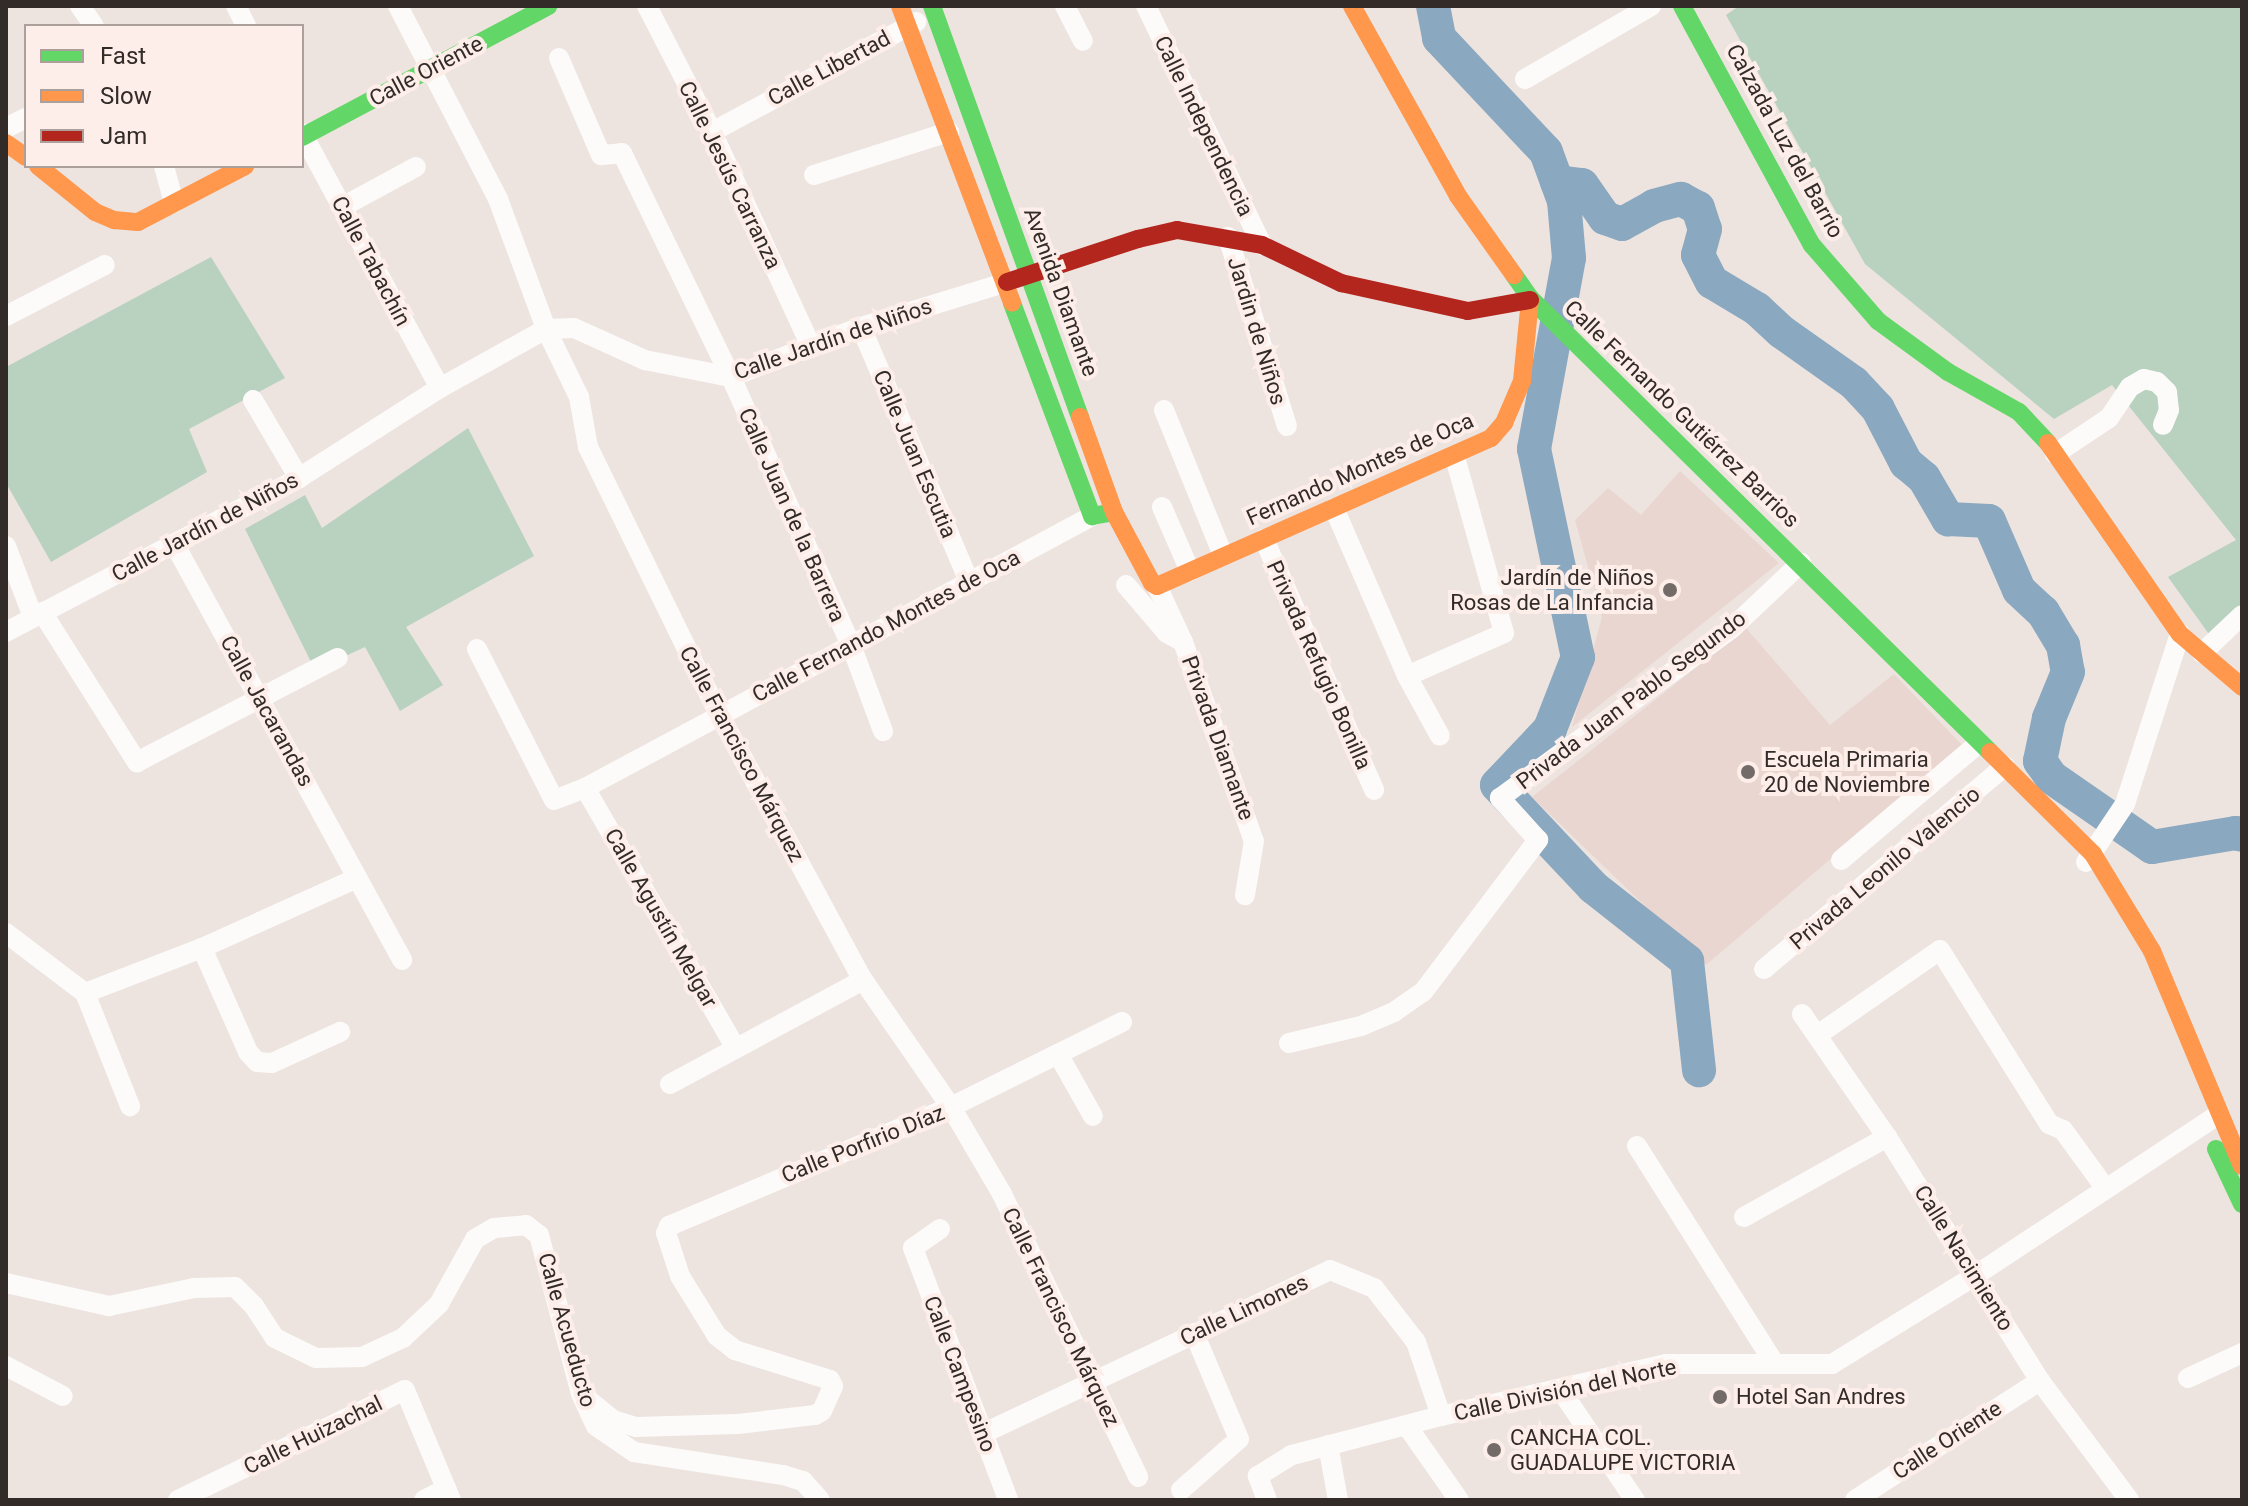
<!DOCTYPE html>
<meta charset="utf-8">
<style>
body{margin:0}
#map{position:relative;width:2248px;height:1506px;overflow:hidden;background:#ede3df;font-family:Roboto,sans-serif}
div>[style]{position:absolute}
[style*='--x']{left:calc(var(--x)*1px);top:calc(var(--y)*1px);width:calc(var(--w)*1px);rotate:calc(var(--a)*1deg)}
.built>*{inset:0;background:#ead6d0}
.forest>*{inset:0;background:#b9d2c0}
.river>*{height:34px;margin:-17px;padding:0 17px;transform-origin:17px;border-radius:17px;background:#8aa8bf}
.street>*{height:20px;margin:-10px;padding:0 10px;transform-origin:10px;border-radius:10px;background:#fcfbfa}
.fast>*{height:18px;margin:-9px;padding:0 9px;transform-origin:9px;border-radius:9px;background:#63d668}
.slow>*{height:18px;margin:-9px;padding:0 9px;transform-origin:9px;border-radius:9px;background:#ff974d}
.jam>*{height:18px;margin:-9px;padding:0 9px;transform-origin:9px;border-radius:9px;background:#b3261e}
.dots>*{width:22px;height:22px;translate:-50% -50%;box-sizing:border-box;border:4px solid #feeee9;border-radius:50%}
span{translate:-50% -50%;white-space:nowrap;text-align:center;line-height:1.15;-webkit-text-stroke:8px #feeee9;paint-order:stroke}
.street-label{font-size:22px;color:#322b28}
.poi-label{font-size:22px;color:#322b28}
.right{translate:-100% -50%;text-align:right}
.left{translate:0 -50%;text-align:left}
.frame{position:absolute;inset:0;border:8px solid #322b28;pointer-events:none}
.legend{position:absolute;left:24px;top:24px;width:280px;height:144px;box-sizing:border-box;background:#feeee9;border:2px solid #aca09c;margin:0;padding:10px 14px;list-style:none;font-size:24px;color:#322b28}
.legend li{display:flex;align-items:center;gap:16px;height:40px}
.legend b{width:40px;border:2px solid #aca09c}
</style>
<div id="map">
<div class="built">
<i style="clip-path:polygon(1680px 471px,1779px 563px,1572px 727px,1602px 617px,1575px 520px,1608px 488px,1641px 515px)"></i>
<i style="clip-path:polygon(1746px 628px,1830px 725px,1894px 674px,1963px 746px,1706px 965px,1532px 797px)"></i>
</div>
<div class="forest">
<i style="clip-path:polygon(1739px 6px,2242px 6px,2242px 613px,2211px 637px,2168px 577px,2236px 540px,2112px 385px,2054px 419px,1865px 264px,1726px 15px)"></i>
<i style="clip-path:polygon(211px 257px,285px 378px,189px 429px,207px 472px,51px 562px,6px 483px,6px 367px)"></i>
<i style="clip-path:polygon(468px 428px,534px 556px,406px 627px,443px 685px,400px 711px,365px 647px,315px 670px,245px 529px,305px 495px,322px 528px)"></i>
</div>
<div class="river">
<i style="--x:1433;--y:6;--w:33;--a:79"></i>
<i style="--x:1439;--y:38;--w:156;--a:46.8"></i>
<i style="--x:1546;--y:152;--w:52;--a:69.8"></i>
<i style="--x:1564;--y:201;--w:57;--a:85"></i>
<i style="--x:1569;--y:258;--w:194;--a:100.4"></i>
<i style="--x:1534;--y:449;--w:213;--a:78.1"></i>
<i style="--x:1578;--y:657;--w:77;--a:111.3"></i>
<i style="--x:1550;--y:729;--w:77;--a:133.4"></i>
<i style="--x:1497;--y:785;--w:140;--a:46.7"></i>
<i style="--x:1593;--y:887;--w:120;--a:38.2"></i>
<i style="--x:1687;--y:961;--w:110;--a:83.7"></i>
<i style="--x:1557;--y:182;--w:25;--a:7"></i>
<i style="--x:1582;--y:185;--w:40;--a:55.1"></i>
<i style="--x:1605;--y:218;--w:18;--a:19"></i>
<i style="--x:1622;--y:224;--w:37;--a:-29"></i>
<i style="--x:1654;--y:206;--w:28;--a:-15"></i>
<i style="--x:1681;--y:199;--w:19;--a:28"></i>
<i style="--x:1698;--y:208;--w:22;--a:72"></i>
<i style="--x:1705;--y:229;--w:27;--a:105"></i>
<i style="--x:1698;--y:255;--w:30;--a:63"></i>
<i style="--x:1712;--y:282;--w:52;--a:31"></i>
<i style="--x:1757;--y:309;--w:34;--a:43"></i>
<i style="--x:1782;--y:332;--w:88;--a:35.3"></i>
<i style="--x:1854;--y:383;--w:35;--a:47"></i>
<i style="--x:1878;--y:409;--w:61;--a:62.6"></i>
<i style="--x:1906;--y:463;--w:23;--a:40"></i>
<i style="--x:1924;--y:478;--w:48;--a:59.7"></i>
<i style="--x:1948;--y:519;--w:41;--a:2.8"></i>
<i style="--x:1989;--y:521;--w:75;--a:66.5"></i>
<i style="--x:2019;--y:590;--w:33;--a:43"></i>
<i style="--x:2043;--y:612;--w:39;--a:59"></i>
<i style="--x:2063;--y:645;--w:27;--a:80"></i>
<i style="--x:2068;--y:672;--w:50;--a:112.4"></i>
<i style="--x:2049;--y:718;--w:44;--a:101.8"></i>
<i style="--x:2040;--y:761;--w:19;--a:55"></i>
<i style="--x:2051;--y:777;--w:123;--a:34.7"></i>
<i style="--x:2152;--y:847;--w:85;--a:-9.5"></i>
<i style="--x:2236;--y:833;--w:6;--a:18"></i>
</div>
<div class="street">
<i style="--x:80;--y:6;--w:24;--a:55"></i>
<i style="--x:236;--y:6;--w:22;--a:63"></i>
<i style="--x:398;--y:6;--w:217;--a:62.6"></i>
<i style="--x:498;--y:199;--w:139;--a:69.7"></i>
<i style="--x:546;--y:329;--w:76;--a:64.1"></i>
<i style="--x:579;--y:397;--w:51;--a:79.8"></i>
<i style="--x:588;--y:447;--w:300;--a:63.9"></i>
<i style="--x:720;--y:716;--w:300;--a:61.6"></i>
<i style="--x:863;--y:980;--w:155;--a:55.3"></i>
<i style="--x:951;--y:1107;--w:101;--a:59.6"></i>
<i style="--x:1002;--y:1194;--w:314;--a:64.3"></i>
<i style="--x:647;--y:6;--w:142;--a:62.7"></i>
<i style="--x:712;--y:132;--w:236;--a:65.2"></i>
<i style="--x:1065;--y:6;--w:39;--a:63"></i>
<i style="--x:1146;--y:6;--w:266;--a:64.1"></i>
<i style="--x:559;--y:58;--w:106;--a:66.6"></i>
<i style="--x:601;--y:155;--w:21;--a:-5"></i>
<i style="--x:622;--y:153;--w:249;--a:64.1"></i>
<i style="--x:731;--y:377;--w:294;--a:65.9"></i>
<i style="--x:851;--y:645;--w:92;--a:69.6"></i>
<i style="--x:1525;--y:79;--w:146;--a:-30.1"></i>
<i style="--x:6;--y:128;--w:22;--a:-27"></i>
<i style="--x:712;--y:132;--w:232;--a:-28.3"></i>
<i style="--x:302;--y:133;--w:290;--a:61.6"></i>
<i style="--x:164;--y:166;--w:38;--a:75"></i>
<i style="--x:814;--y:175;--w:142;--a:-17.7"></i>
<i style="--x:342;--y:207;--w:84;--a:-28.4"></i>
<i style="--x:1228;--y:237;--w:198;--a:72.7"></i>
<i style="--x:6;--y:316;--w:111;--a:-27.3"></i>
<i style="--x:861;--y:327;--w:276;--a:67"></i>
<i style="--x:253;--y:400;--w:91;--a:59.5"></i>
<i style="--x:1164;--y:410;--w:157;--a:67.9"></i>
<i style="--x:2055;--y:454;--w:65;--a:-33.7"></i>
<i style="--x:2109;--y:418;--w:37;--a:-56"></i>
<i style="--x:2130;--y:387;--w:16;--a:-30"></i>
<i style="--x:2144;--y:379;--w:13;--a:13"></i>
<i style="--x:2157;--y:382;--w:14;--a:45"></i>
<i style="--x:2167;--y:392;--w:18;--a:84"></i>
<i style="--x:2169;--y:410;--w:16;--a:112"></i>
<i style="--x:1162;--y:507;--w:70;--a:66.4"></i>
<i style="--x:1334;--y:508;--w:183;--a:66.5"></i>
<i style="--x:1407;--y:676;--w:68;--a:61.2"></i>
<i style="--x:1264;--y:539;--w:274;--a:66.3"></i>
<i style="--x:175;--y:545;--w:473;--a:61.3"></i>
<i style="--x:6;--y:546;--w:76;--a:69.2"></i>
<i style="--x:1126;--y:585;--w:63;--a:49.5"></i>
<i style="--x:1167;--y:633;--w:18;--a:29"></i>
<i style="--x:1157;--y:586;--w:62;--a:65.1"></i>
<i style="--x:1183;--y:642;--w:211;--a:70.4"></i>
<i style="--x:1254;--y:841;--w:55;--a:99.5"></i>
<i style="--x:42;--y:612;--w:178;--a:57.7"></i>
<i style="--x:137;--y:762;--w:226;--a:-27.4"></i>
<i style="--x:6;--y:632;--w:331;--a:-27.7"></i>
<i style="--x:299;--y:478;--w:167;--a:-32.6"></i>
<i style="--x:440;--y:388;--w:121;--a:-29.1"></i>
<i style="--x:546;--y:329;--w:28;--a:-2"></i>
<i style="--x:574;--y:328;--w:78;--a:24.3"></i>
<i style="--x:645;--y:360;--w:88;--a:11.2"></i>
<i style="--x:731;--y:377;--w:139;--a:-21"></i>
<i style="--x:861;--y:327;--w:153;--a:-17.1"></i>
<i style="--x:477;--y:649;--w:169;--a:63"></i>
<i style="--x:554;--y:800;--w:33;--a:-21"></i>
<i style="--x:585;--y:788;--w:575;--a:-28.21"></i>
<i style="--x:2202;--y:653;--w:55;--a:-43.5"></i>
<i style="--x:1407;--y:676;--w:106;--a:-23.9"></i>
<i style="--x:1504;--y:633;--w:183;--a:-105.6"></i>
<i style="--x:585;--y:788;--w:301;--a:59.9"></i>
<i style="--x:1841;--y:860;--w:181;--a:-40.3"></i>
<i style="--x:2086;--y:862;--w:70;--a:-56.1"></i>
<i style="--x:2125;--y:804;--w:179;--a:-72.1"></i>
<i style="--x:6;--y:933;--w:99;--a:37.2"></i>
<i style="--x:202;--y:948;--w:114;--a:66.1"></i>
<i style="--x:248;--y:1052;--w:13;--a:48"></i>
<i style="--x:257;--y:1062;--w:15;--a:4"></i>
<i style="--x:272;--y:1063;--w:75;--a:-24.5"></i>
<i style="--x:1764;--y:969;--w:315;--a:-40.1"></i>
<i style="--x:85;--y:993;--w:125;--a:-21"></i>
<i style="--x:202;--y:948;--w:170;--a:-24.3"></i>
<i style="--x:85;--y:993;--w:122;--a:68.3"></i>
<i style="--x:1802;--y:1014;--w:150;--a:55.4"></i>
<i style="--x:1887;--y:1137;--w:288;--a:57.9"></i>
<i style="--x:2040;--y:1381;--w:149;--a:53.2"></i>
<i style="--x:1819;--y:1034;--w:147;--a:-34.8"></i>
<i style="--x:1940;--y:950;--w:205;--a:57.9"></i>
<i style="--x:2049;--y:1124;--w:15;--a:23"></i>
<i style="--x:2063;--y:1130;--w:73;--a:53.9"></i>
<i style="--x:1289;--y:1043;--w:74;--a:-13.3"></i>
<i style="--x:1361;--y:1026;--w:36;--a:-23"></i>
<i style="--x:1394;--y:1012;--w:35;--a:-35"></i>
<i style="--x:1423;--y:992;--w:191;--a:-52.9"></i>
<i style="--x:1538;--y:840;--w:57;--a:-132.1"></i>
<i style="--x:1500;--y:798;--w:288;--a:-36.2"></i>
<i style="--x:1732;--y:628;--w:95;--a:-43.3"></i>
<i style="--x:1058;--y:1054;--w:71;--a:60.6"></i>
<i style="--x:670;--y:1084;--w:219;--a:-28.3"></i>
<i style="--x:1637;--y:1146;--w:258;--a:57.7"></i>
<i style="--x:1744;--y:1217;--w:164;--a:-29.2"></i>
<i style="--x:940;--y:1229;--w:33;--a:145"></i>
<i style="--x:913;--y:1248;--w:269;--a:69.3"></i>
<i style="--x:6;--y:1283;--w:106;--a:12.6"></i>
<i style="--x:109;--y:1306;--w:87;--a:-12"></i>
<i style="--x:194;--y:1288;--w:41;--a:-1.4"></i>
<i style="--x:235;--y:1287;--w:27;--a:45"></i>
<i style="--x:254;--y:1306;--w:38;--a:57"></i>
<i style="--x:275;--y:1338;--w:46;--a:26"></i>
<i style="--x:316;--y:1358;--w:46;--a:-1.2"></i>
<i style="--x:362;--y:1357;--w:45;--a:-24.9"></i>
<i style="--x:403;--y:1338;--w:50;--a:-43.4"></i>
<i style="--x:439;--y:1304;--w:74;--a:-61"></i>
<i style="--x:475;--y:1239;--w:22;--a:-30"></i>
<i style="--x:494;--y:1228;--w:32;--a:-5"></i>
<i style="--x:526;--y:1225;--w:16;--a:38"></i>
<i style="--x:539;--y:1235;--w:164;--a:75.2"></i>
<i style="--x:581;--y:1394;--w:35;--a:65"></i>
<i style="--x:596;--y:1426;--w:46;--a:34.4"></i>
<i style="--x:634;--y:1452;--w:151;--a:8.8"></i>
<i style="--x:783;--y:1475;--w:21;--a:17"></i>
<i style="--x:803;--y:1481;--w:25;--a:48"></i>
<i style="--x:6;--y:1366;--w:64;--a:27.8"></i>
<i style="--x:2188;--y:1378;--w:60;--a:-24.8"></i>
<i style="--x:1560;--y:1389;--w:134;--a:56"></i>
<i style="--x:586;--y:1398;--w:35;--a:39"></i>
<i style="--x:613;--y:1420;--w:24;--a:17"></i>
<i style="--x:636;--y:1427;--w:102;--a:-1.7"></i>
<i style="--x:738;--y:1424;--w:78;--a:-6.7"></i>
<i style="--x:815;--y:1415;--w:8;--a:-30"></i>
<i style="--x:822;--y:1411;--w:27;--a:-66"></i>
<i style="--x:833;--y:1386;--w:7;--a:-117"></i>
<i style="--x:830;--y:1380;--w:100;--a:-162.5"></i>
<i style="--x:735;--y:1350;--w:23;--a:-142"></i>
<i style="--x:717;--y:1336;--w:70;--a:-121.7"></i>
<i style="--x:680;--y:1276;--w:45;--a:-108"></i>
<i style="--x:666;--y:1233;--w:8;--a:-67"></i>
<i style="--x:669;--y:1226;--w:306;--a:-22.9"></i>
<i style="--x:951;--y:1107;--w:191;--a:-26.4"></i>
<i style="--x:1407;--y:1426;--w:90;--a:54.9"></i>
<i style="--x:982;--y:1434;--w:385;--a:-25.2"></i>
<i style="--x:1330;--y:1270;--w:48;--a:22.2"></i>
<i style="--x:1374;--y:1288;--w:68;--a:52.1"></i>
<i style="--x:1416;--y:1342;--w:78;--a:71.3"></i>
<i style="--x:1328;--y:1445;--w:56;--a:79.7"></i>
<i style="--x:1181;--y:1490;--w:77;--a:-41.3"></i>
<i style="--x:1239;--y:1439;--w:115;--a:-113"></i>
<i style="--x:178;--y:1500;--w:252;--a:-25.9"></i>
<i style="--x:405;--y:1390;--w:119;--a:67.3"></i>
<i style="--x:424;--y:1500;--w:25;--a:-27"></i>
<i style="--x:1267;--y:1500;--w:26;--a:-111"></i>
<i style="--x:1258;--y:1476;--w:40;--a:-32"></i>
<i style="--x:1292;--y:1455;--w:154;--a:-14.7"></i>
<i style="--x:1441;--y:1416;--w:231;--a:-13"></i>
<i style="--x:1666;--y:1364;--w:166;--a:0"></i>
<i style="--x:1832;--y:1364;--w:169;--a:-31.7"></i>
<i style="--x:1976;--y:1275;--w:291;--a:-33.5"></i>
<i style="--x:1855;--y:1500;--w:220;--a:-32.8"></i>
</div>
<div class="fast">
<i style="--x:932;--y:6;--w:437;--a:70.2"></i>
<i style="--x:1682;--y:6;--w:272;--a:61.5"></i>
<i style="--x:1812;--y:245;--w:101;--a:49"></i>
<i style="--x:1878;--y:321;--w:87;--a:36.1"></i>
<i style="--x:1948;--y:372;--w:81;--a:29.4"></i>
<i style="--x:2019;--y:412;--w:42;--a:46.9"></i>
<i style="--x:302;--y:137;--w:279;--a:-28"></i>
<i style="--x:1514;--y:275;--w:28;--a:55"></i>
<i style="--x:1530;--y:298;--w:646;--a:44.62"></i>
<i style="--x:1012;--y:303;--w:228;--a:69.4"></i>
<i style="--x:1092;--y:516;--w:22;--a:-10"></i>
<i style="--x:2216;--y:1149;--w:61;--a:64.7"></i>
</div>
<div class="slow">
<i style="--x:900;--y:6;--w:317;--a:69.3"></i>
<i style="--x:1352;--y:6;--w:218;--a:60.8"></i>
<i style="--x:1458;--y:196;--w:97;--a:54.7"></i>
<i style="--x:6;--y:143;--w:24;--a:35"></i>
<i style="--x:38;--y:166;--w:73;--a:38.9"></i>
<i style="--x:95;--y:212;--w:21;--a:23"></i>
<i style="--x:114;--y:220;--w:24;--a:5"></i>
<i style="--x:138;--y:222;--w:121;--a:-27.6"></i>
<i style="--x:1080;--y:417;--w:101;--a:70.3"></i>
<i style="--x:1114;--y:512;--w:81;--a:61.8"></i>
<i style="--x:1152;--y:583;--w:6;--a:31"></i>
<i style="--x:1157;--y:586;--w:365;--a:-23.9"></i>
<i style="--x:1491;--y:438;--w:20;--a:-49"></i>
<i style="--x:1504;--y:423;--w:46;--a:-66.8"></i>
<i style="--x:1522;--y:381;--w:81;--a:-84.4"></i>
<i style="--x:2048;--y:443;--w:232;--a:55.4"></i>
<i style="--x:2180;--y:634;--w:82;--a:40.5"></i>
<i style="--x:1990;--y:752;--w:145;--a:44.7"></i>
<i style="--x:2093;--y:854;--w:114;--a:58.7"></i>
<i style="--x:2152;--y:951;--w:233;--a:67.3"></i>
</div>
<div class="jam">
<i style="--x:1007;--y:282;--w:138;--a:-18.2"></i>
<i style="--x:1138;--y:239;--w:40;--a:-13"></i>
<i style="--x:1177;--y:230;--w:86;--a:10"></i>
<i style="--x:1262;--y:245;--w:88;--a:25.7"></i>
<i style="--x:1341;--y:283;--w:130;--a:12.4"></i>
<i style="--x:1468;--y:311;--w:63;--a:-10.1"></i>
</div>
<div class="dots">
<i style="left:1670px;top:590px;background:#736b68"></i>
<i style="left:1748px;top:772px;background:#736b68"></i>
<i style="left:1720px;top:1397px;background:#736b68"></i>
<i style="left:1494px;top:1450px;background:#736b68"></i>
</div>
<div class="street-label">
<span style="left:829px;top:68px;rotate:-28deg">Calle Libertad</span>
<span style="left:426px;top:71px;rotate:-28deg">Calle Oriente</span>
<span style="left:1204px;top:126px;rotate:64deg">Calle Independencia</span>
<span style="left:1785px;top:141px;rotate:61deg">Calzada Luz del Barrio</span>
<span style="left:730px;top:175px;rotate:64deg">Calle Jesús Carranza</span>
<span style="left:371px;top:261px;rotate:62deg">Calle Tabachín</span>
<span style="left:1061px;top:292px;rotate:70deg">Avenida Diamante</span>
<span style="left:1257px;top:331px;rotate:73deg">Jardin de Niños</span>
<span style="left:833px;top:339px;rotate:-19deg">Calle Jardín de Niños</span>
<span style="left:1682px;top:414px;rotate:44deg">Calle Fernando Gutiérrez Barrios</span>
<span style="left:915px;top:454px;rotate:67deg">Calle Juan Escutia</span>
<span style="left:1360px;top:469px;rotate:-24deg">Fernando Montes de Oca</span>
<span style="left:792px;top:515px;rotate:66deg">Calle Juan de la Barrera</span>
<span style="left:205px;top:527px;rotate:-28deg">Calle Jardín de Niños</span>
<span style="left:886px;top:626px;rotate:-28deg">Calle Fernando Montes de Oca</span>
<span style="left:1319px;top:665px;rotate:66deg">Privada Refugio Bonilla</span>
<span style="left:1631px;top:700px;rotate:-37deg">Privada Juan Pablo Segundo</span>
<span style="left:267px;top:711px;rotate:61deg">Calle Jacarandas</span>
<span style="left:1218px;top:738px;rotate:70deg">Privada Diamante</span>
<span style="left:742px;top:754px;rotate:62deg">Calle Francisco Márquez</span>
<span style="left:1885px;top:868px;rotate:-40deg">Privada Leonilo Valencio</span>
<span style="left:661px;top:918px;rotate:60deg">Calle Agustín Melgar</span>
<span style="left:863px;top:1144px;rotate:-22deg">Calle Porfirio Díaz</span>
<span style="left:1964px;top:1258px;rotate:58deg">Calle Nacimiento</span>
<span style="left:1244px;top:1310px;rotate:-25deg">Calle Limones</span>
<span style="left:1061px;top:1317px;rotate:64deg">Calle Francisco Márquez</span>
<span style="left:567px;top:1330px;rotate:74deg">Calle Acueducto</span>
<span style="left:960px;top:1374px;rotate:69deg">Calle Campesino</span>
<span style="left:1565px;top:1390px;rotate:-12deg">Calle División del Norte</span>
<span style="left:313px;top:1435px;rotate:-26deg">Calle Huizachal</span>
<span style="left:1947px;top:1440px;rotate:-33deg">Calle Oriente</span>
</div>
<div class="poi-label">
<span class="right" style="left:1654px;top:590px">Jardín de Niños<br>Rosas de La Infancia</span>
<span class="left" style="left:1764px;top:772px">Escuela Primaria<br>20 de Noviembre</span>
<span class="left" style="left:1736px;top:1397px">Hotel San Andres</span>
<span class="left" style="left:1510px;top:1450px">CANCHA COL.<br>GUADALUPE VICTORIA</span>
</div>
<div class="frame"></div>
<ul class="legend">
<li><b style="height:10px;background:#63d668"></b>Fast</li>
<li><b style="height:10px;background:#ff974d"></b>Slow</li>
<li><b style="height:10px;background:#b3261e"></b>Jam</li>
</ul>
</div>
